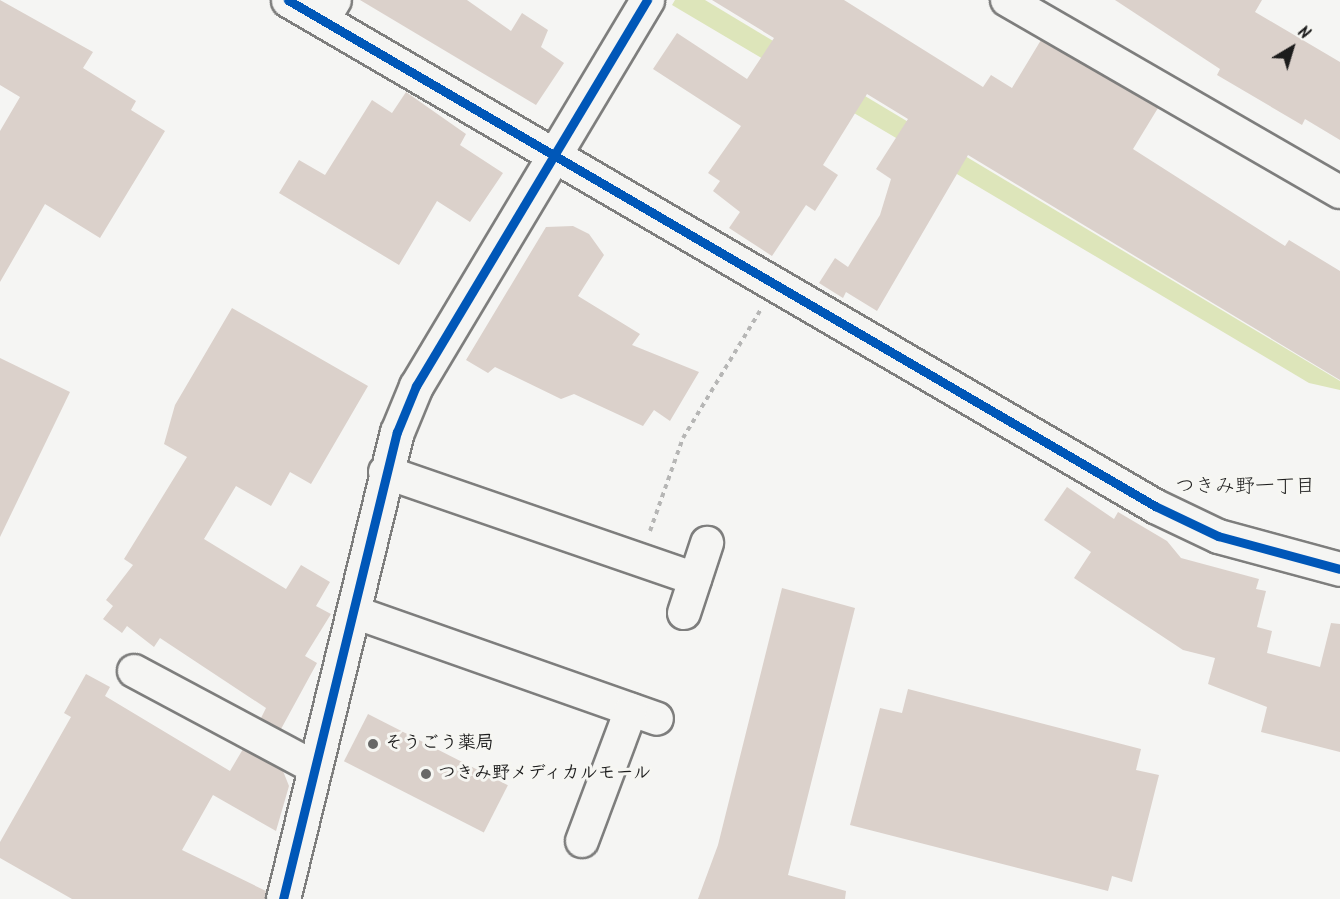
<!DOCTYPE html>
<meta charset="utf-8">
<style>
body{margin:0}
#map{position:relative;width:1340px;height:899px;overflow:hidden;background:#f5f5f3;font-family:Kalam,"Klee One",sans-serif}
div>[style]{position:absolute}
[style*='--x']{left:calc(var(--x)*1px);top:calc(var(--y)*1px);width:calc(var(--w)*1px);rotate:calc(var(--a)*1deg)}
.green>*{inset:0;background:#dde5ba}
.building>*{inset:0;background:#dbd1cb;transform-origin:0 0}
.path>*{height:4px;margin-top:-2px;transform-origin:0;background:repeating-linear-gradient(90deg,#b6b6b5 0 4.5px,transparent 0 9px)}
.roads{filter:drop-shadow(2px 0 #7e7e7d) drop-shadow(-2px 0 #7e7e7d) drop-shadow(0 2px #7e7e7d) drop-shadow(0 -2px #7e7e7d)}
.street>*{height:32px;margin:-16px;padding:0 16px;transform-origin:16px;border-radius:16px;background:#f5f5f3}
.secondary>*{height:33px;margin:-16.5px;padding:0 16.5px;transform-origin:16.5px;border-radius:16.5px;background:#f5f5f3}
.cycleway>*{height:9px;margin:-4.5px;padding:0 4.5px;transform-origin:4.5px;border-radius:4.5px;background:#0057b8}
.dots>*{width:16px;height:16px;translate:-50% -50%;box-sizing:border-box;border:3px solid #f6f6f2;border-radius:50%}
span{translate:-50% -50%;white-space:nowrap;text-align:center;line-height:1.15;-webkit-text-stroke:6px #f6f6f2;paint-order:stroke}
.poi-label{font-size:18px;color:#1c1c1c;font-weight:700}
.left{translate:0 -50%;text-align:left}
.neighbourhood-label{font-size:20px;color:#1c1c1c}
.north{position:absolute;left:1262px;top:18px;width:60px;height:60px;-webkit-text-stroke:4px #f6f6f2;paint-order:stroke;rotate:38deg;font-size:16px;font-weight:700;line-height:24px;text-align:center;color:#1c1c1c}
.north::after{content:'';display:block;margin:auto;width:21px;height:27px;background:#1c1c1c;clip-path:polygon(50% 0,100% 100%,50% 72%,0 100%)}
</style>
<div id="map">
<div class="green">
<i style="clip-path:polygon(675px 0,705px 0,1340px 381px,1340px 390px,1309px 383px,672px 5px)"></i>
</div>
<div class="building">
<i style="clip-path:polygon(0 0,93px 52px,83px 68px,136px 101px,131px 110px,165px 131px,100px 238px,45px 204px,0 282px,0 131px,20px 97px,0 85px)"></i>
<i style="clip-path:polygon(360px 0,467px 0,511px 31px,522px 13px,548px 30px,541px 47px,564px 63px,536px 105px)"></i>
<i style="clip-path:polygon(712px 0,844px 0,983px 87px,991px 75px,1012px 88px,1041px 40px,1158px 108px,1133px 149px,1285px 246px,1289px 240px,1340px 271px,1340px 380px,968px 155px,877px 311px,846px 292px,843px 298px,819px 283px,835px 258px,848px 267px,880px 215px,891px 179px,876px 169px,908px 119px,867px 94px,823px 165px,838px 175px,815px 211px,806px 205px,772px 256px,729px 228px,740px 212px,713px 191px,720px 181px,708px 173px,741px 126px,653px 69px,677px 33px,747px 79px,774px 38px)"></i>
<i style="clip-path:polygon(1115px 0,1262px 0,1255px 12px,1340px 62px,1340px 140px,1305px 119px,1302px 125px,1217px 75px,1220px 69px)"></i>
<i style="clip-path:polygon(406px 92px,466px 134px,460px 145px,503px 173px,470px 222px,437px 201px,399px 265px,279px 193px,299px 160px,325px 175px,372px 100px,392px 113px)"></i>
<i style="clip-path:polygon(573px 226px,589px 234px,604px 255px,578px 296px,640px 334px,632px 345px,699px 372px,670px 421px,654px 410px,643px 426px,574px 394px,561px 399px,495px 367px,488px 373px,466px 360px,546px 227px)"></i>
<i style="clip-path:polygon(232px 308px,368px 386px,311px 484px,290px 472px,271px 506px,236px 486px,204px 539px,286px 589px,301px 565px,330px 582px,316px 606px,331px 614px,305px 656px,317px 663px,281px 729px,261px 718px,266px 708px,160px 638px,154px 647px,127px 626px,122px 633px,103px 619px,113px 606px,106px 600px,133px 565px,124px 559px,187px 457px,164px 444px,175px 405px)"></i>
<i style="clip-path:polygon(0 358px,70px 392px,0 537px)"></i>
<i style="clip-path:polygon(1067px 487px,1114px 519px,1118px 512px,1167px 541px,1181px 558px,1259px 579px,1256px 589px,1266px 591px,1257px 627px,1272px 631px,1267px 653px,1320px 667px,1331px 623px,1340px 624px,1340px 752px,1261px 732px,1267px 707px,1208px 684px,1215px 658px,1183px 650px,1074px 578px,1091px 552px,1044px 520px)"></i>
<i style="clip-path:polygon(782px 588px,855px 608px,788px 875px,846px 891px,845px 899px,698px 899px,718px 845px)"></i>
<i style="clip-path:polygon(86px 674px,110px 687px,105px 696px,230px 771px,243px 749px,283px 771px,289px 786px,276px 831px,213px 795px,182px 850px,266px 891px,265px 899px,72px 899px,0 858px,0 842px,71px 717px,64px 713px)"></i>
<i style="clip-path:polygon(908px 689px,1141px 749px,1136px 770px,1159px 775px,1132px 882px,1112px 876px,1108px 891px,850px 825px,880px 708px,902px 713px)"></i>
<i style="left:368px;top:714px;width:157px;height:53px;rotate:27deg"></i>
</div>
<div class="path">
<i style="--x:650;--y:531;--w:99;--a:-70.5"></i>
<i style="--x:683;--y:438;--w:149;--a:-58.8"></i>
</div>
<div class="roads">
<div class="street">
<i style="--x:1007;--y:0;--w:384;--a:30"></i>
<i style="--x:323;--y:20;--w:23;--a:-59"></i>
<i style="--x:385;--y:472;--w:328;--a:19"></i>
<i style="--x:354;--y:612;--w:321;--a:19.4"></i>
<i style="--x:684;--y:613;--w:74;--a:-71.8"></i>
<i style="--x:134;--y:671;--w:206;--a:28.1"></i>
<i style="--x:582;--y:841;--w:140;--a:-69.5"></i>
</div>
<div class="secondary">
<i style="--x:288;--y:0;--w:1004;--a:30.27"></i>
<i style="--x:1155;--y:506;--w:70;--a:25.5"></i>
<i style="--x:1218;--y:536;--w:126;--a:15.1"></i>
<i style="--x:283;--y:899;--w:481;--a:-76.3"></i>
<i style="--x:397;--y:432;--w:50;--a:-67.6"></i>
<i style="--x:416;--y:386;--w:450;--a:-59.1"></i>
</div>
</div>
<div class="cycleway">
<i style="--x:288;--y:0;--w:1004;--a:30.27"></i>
<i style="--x:1155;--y:506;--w:70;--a:25.5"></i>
<i style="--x:1218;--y:536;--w:126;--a:15.1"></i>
<i style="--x:283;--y:899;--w:481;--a:-76.3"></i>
<i style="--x:397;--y:432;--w:50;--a:-67.6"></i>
<i style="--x:416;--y:386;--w:450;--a:-59.1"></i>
</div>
<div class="dots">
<i style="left:373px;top:744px;background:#686867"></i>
<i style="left:426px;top:774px;background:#686867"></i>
</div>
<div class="poi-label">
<span class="left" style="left:385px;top:744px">そうごう薬局</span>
<span class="left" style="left:438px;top:774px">つきみ野メディカルモール</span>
</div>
<div class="neighbourhood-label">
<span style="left:1245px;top:487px">つきみ野一丁目</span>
</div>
<div class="north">N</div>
</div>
